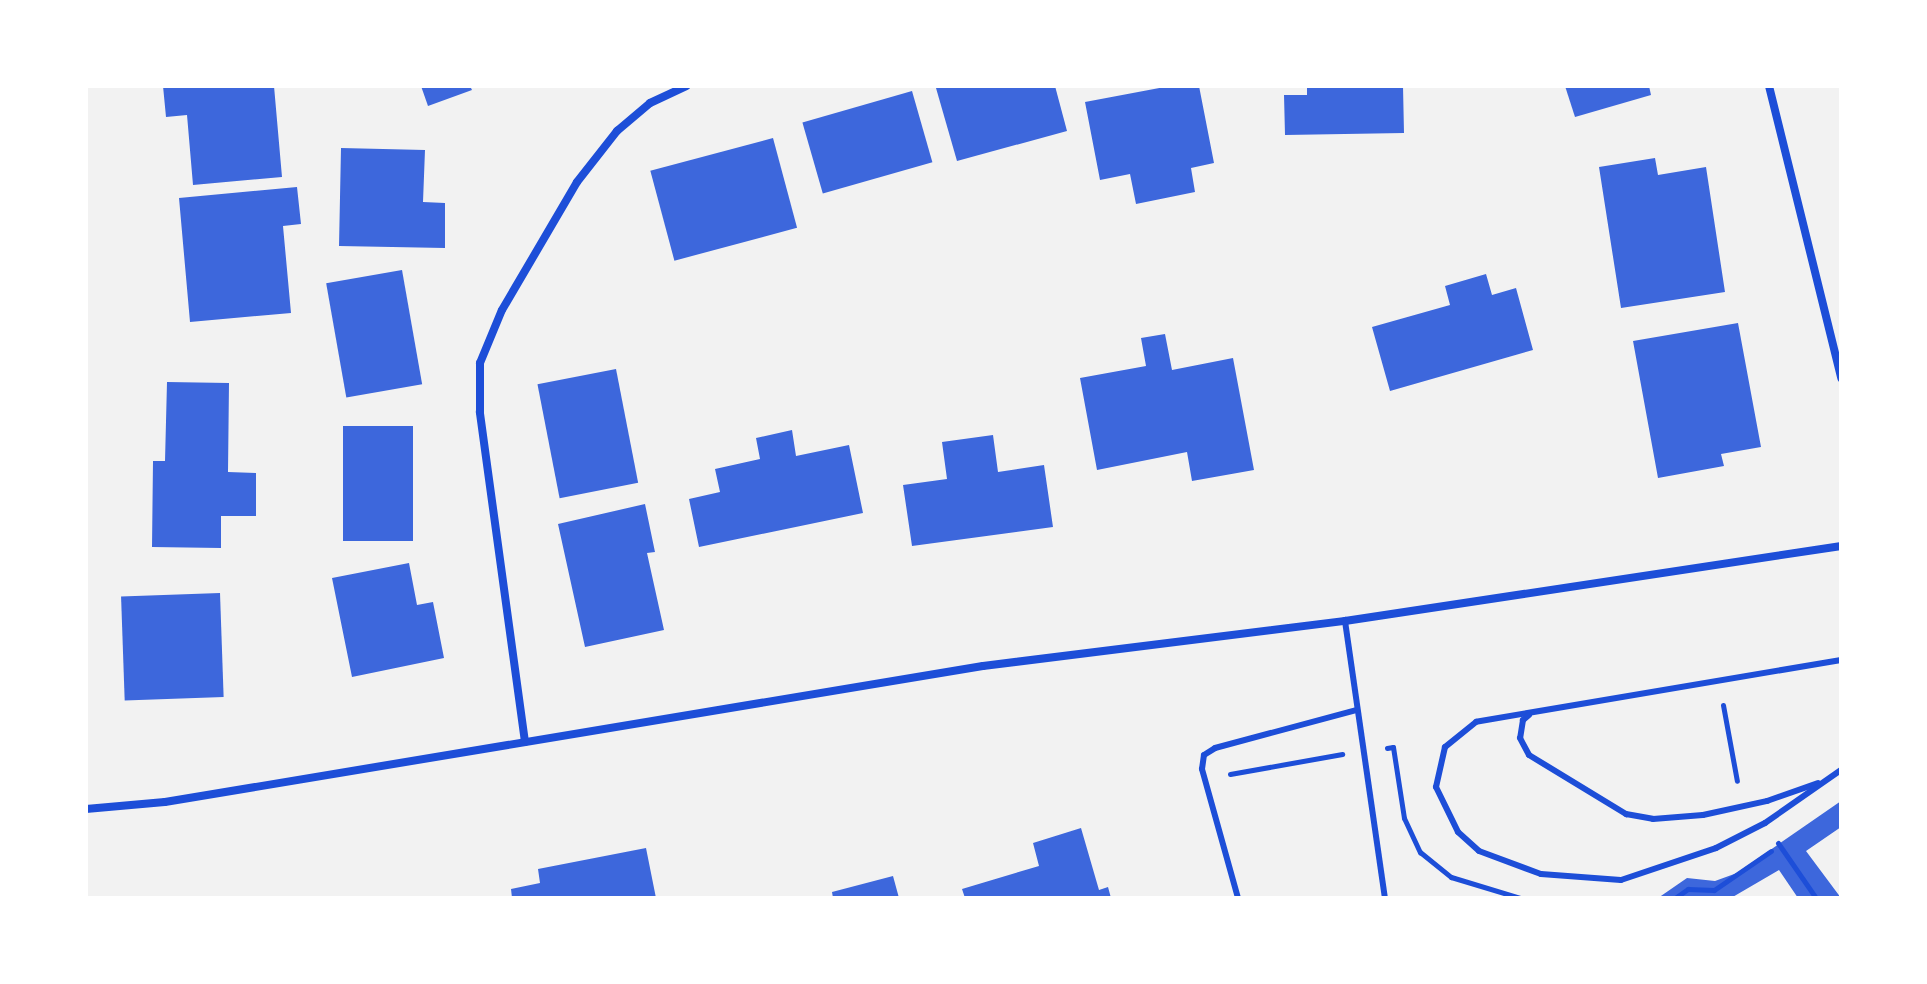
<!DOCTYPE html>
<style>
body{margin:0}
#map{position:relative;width:1927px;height:984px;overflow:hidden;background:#f2f2f2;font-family:"Varela Round",sans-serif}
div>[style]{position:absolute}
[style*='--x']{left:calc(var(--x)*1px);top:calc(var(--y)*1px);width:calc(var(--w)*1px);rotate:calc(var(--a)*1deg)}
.building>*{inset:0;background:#3d67dc;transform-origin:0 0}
.path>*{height:5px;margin:-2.5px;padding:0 2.5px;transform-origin:2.5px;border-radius:2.5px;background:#1d4ed8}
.service>*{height:6px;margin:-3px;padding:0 3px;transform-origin:3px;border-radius:3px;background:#1d4ed8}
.minor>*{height:8px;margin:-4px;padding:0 4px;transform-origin:4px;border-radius:4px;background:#1d4ed8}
span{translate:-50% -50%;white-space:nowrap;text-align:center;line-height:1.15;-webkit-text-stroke:7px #fff;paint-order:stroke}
.frame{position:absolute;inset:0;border:88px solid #fff;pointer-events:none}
</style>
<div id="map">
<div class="building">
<i style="clip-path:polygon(163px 86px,274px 86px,282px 177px,193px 185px,187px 115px,166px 117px)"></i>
<i style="clip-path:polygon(421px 86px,470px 86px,472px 90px,428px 106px)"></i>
<i style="clip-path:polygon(1055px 86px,1067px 131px,957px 161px,936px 88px)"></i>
<i style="clip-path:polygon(1170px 86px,1199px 86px,1214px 163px,1191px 168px,1195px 192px,1136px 204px,1130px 174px,1100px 180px,1085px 102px)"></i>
<i style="clip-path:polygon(1307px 86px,1403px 86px,1404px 133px,1285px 135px,1284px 95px,1307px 95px)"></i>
<i style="clip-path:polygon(1565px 86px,1649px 86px,1651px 95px,1575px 117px)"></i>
<i style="left:912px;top:91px;width:74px;height:114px;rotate:74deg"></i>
<i style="left:773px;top:138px;width:93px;height:127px;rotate:75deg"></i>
<i style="clip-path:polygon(341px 148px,425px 150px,423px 202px,445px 203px,445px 248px,339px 246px)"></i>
<i style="clip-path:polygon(1655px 158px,1658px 175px,1706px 167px,1725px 292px,1621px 308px,1599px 167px)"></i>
<i style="clip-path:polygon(297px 187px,301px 224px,283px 226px,291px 313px,190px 322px,179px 198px)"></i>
<i style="left:402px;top:270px;width:116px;height:77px;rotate:80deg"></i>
<i style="clip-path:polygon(1486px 274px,1492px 295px,1516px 288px,1533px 350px,1390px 391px,1372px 327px,1450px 305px,1445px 286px)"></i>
<i style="clip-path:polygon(1738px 323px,1761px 447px,1721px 454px,1724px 466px,1658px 478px,1633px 341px)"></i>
<i style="clip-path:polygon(1165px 334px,1172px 370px,1233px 358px,1254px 470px,1192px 481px,1187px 452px,1097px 470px,1080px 378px,1146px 366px,1141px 338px)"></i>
<i style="left:616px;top:369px;width:116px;height:80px;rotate:79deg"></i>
<i style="clip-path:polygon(167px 382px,229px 383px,228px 472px,256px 473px,256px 516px,221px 516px,221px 548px,152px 547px,153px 461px,165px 461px)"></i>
<i style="left:343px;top:426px;width:70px;height:115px"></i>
<i style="clip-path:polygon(792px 430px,796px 456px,849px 445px,863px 513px,699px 547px,689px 499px,720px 492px,715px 469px,760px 459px,756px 438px)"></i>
<i style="clip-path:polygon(993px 435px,998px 472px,1044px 465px,1053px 527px,912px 546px,903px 485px,947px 479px,942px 442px)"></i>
<i style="clip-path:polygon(645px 504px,655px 552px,647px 553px,664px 630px,585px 647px,558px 524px)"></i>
<i style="clip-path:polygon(409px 563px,417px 605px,433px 602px,444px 658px,352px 677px,332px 578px)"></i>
<i style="left:220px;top:593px;width:104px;height:99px;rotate:88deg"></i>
<i style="clip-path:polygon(1841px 801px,1841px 827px,1806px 851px,1841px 898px,1798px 898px,1779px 870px,1731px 898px,1658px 898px,1687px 878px,1715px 881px,1737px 873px)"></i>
<i style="clip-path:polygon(1081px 828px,1099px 890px,1108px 887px,1111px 898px,965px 898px,962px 889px,1039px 866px,1033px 843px)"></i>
<i style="clip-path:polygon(646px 848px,656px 898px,512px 898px,511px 889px,540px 883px,538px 869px)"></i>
<i style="clip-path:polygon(893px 876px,899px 898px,833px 898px,832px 892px)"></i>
</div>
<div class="path">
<i style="--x:1723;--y:705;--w:77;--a:79.6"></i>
<i style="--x:1387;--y:748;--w:6;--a:-9"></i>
<i style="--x:1393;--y:747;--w:72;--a:81.2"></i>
<i style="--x:1404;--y:818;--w:38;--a:65"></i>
<i style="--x:1420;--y:852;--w:40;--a:39"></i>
<i style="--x:1451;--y:877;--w:72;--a:16.9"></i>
<i style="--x:1230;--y:774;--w:114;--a:-10.1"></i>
<i style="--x:1778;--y:843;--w:67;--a:55.4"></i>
<i style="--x:1675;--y:898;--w:16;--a:-35"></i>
<i style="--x:1688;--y:889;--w:26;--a:2"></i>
<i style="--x:1714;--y:890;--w:69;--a:-34.4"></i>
</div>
<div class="service">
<i style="--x:1345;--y:621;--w:280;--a:81.8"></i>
<i style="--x:1841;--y:660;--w:370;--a:170.4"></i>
<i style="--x:1476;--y:722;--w:40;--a:141"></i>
<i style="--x:1445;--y:747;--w:41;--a:102.7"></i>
<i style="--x:1436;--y:787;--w:50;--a:63.9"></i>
<i style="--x:1458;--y:832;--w:28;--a:42"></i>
<i style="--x:1479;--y:851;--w:66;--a:20.4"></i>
<i style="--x:1541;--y:874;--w:80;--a:4.3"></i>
<i style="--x:1621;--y:880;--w:100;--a:-18.6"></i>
<i style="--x:1716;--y:848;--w:55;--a:-27"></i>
<i style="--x:1765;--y:823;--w:93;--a:-34.9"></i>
<i style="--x:1529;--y:715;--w:8;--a:140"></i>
<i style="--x:1523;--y:720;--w:18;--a:99"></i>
<i style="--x:1520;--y:738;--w:19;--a:62"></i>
<i style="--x:1529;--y:755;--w:114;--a:31.3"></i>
<i style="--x:1626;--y:814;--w:27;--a:10"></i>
<i style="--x:1653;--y:819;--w:50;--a:-4.6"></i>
<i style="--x:1703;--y:815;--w:66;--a:-12.3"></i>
<i style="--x:1767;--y:801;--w:54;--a:-19.4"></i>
<i style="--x:1238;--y:898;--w:134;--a:-105.6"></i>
<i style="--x:1202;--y:769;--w:14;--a:-82"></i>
<i style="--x:1204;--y:755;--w:13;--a:-32"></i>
<i style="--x:1215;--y:748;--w:147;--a:-15"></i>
</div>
<div class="minor">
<i style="--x:1769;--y:86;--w:301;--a:76.1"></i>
<i style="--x:525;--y:742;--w:333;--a:-97.8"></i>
<i style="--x:480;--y:412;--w:49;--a:-90"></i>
<i style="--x:480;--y:363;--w:57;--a:-67.5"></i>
<i style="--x:502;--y:310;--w:148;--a:-59.6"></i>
<i style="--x:577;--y:182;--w:65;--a:-51.9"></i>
<i style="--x:617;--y:131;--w:43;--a:-40.3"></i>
<i style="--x:650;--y:103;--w:40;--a:-25"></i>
<i style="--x:86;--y:809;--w:79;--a:-5.1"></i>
<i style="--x:165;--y:802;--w:829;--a:-9.44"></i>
<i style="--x:983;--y:666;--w:365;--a:-7.1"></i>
<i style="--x:1345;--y:621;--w:502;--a:-8.6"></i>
</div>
<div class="frame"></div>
</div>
